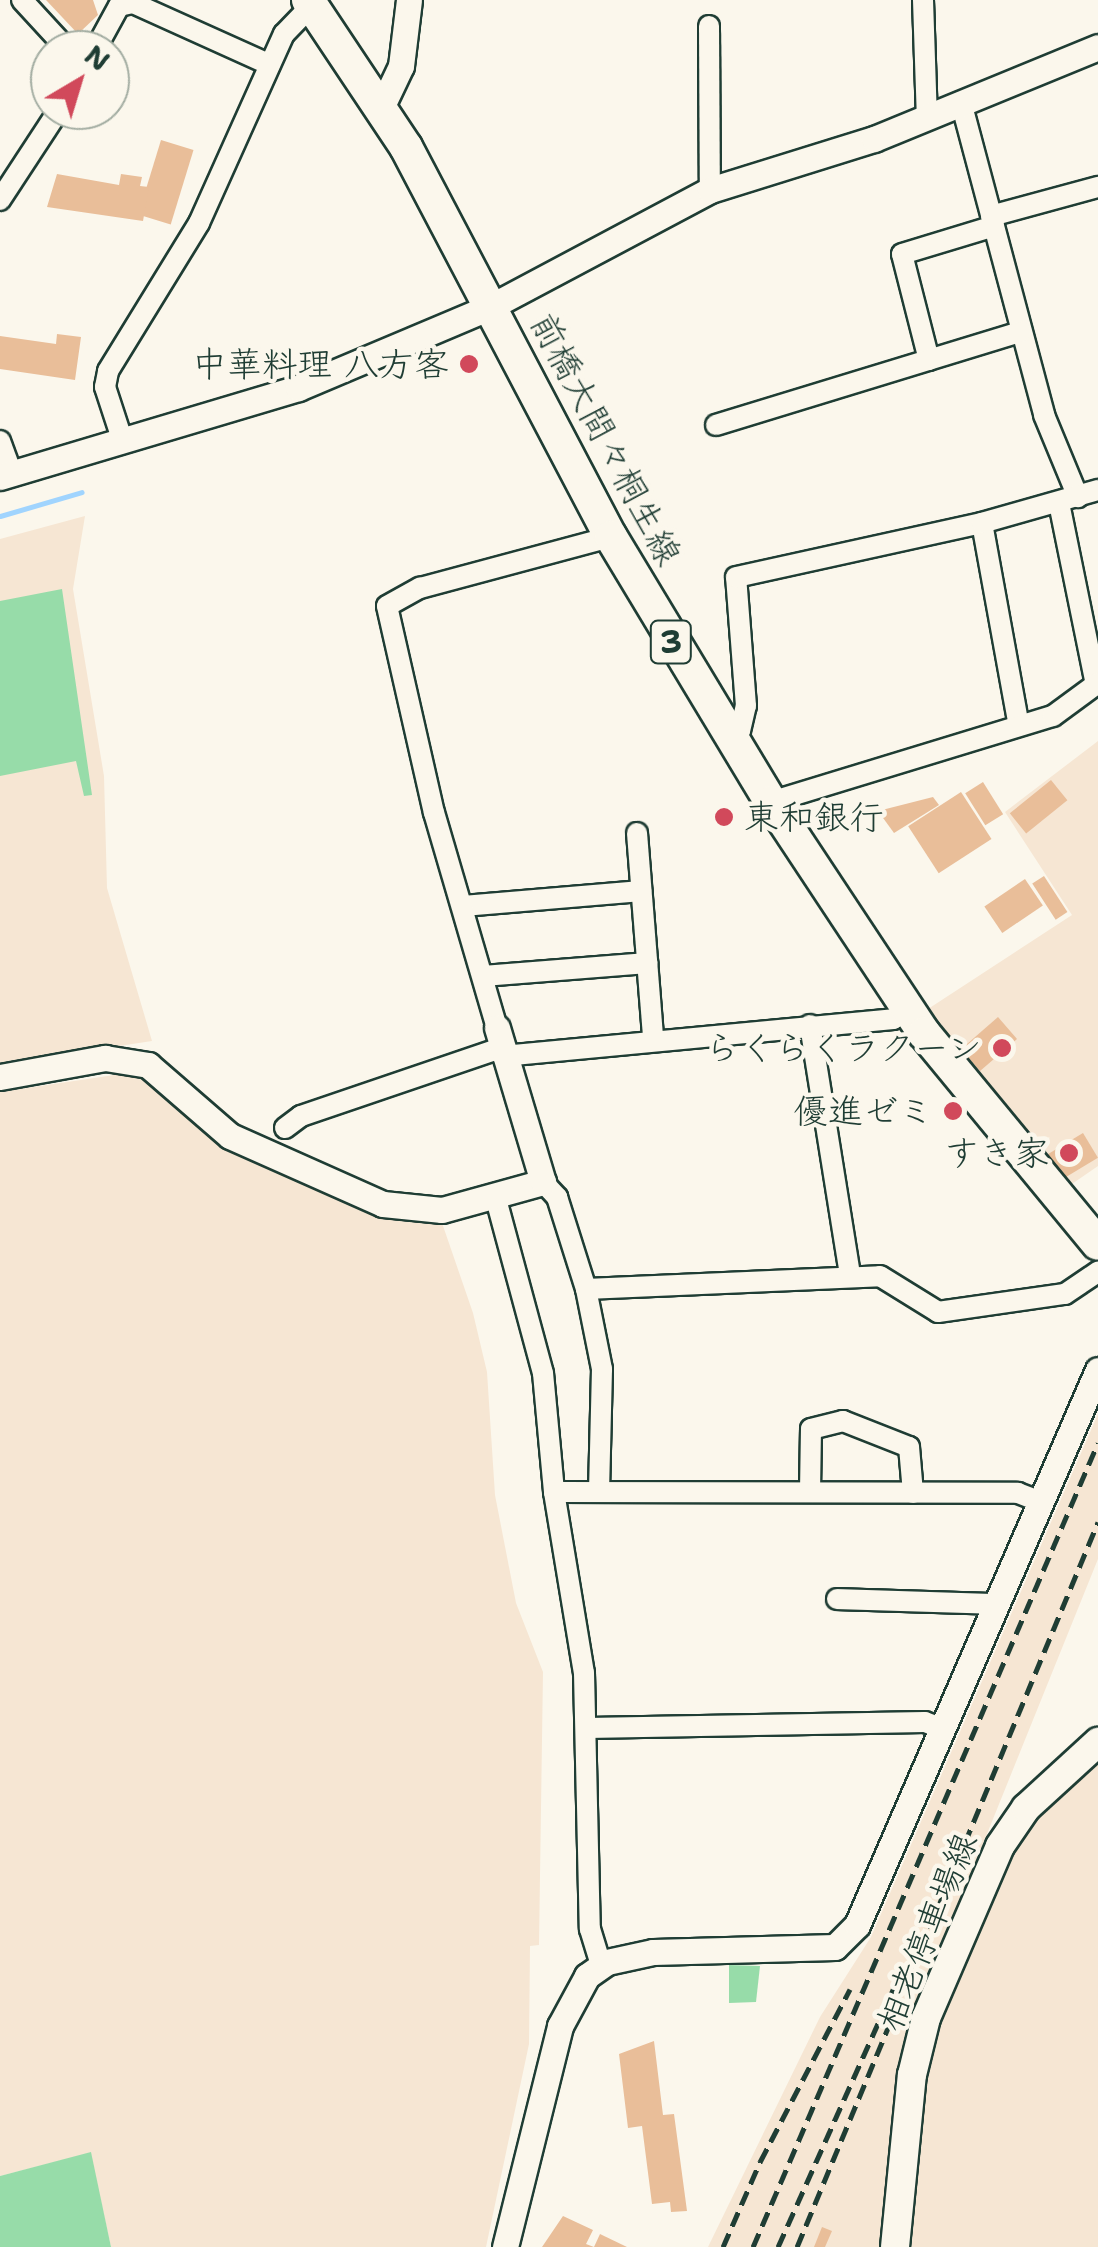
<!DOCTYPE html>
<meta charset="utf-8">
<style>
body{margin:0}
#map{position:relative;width:1098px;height:2247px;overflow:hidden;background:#fbf7ec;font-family:"Shantell Sans","Klee One",sans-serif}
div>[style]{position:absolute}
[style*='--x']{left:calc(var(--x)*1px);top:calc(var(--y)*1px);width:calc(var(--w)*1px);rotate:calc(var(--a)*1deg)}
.built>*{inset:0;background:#f6e6d3}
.green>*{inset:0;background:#97dca9}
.stream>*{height:5px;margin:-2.5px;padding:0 2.5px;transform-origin:2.5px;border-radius:2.5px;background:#a0d4fe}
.building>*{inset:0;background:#e9be99;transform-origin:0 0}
.roads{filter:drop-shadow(2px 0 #1f3d34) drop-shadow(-2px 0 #1f3d34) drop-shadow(0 2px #1f3d34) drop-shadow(0 -2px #1f3d34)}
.minor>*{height:20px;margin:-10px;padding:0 10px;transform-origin:10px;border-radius:10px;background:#fbf7ec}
.tertiary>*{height:25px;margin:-12.5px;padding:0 12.5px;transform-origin:12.5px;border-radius:12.5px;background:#fbf7ec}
.secondary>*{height:28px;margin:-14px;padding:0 14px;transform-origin:14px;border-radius:14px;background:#fbf7ec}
.primary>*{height:32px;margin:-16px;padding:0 16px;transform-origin:16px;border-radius:16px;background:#fbf7ec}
.rail>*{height:5px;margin-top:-2.5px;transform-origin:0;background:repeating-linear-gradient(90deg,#1f3d34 0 15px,transparent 0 23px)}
.dots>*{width:28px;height:28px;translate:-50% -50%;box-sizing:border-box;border:5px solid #fbf7ec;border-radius:50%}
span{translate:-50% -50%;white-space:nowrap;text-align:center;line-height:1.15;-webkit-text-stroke:9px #fbf7ec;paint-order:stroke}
.shield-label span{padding:2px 8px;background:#fbf7ec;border:2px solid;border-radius:8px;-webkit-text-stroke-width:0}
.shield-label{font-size:32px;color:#1f3d34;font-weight:700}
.poi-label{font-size:35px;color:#1f3d34}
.right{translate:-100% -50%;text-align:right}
.left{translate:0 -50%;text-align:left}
.street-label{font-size:35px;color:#1f3d34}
.north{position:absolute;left:30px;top:30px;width:100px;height:100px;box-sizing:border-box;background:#fbf7ec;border:2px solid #a3ada2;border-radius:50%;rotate:38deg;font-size:28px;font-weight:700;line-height:40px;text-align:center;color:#1f3d34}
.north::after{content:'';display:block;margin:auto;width:35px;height:45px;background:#d1495b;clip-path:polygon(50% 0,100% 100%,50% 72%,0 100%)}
</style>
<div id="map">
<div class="built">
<i style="clip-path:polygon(85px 516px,73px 589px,104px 776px,107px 888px,152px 1041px,0 1064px,0 539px)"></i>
<i style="clip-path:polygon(1098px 741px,1098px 1166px,1069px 1186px,928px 1009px,1072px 915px,1005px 812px)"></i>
<i style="clip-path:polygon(121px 1074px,150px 1081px,389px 1217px,441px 1220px,473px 1313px,487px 1372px,495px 1495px,516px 1603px,543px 1672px,539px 1945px,530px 1946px,529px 2044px,486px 2247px,111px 2247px,90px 2153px,0 2176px,0 1092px)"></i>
<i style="clip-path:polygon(1098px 1414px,1098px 1559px,907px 2032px,882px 2247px,708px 2247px,820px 2017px,871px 1937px)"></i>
<i style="clip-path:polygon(1098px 1757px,1098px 2247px,906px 2247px,921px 2055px,1007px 1850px)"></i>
</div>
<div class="green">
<i style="clip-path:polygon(62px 589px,92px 795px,84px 796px,76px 761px,0 776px,0 601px)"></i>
<i style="clip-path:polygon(729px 1965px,760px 1966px,756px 2002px,729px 2003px)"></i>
<i style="clip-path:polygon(91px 2152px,111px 2247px,0 2247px,0 2176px)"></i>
</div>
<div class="stream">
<i style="--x:0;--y:516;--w:85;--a:-16.3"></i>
</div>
<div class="building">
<i style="clip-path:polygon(46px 0,93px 0,98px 15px,78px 34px)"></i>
<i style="left:161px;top:140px;width:34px;height:78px;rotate:17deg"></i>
<i style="clip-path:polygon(57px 174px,119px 185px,121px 174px,142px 177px,140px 186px,149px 187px,143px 221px,47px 207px)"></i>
<i style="clip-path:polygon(57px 334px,81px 337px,75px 380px,0 369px,0 336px,56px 344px)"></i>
<i style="left:1051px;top:780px;width:26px;height:53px;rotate:51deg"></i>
<i style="left:983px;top:782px;width:38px;height:21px;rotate:58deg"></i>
<i style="left:961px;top:792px;width:56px;height:63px;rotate:57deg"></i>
<i style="clip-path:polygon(933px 797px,939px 805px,894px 833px,878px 811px)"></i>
<i style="left:1044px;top:876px;width:43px;height:14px;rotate:57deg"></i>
<i style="left:1025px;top:879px;width:32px;height:49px;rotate:56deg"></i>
<i style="left:998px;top:1017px;width:29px;height:49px;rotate:49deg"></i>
<i style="left:1083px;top:1133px;width:29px;height:43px;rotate:59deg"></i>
<i style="clip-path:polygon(654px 2041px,663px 2115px,674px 2114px,687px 2211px,671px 2212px,670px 2202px,652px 2204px,642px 2126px,628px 2128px,619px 2054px)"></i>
<i style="clip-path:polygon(563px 2216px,593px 2230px,586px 2244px,594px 2247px,542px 2247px)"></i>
<i style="clip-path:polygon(822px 2227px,832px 2231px,825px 2247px,814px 2247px)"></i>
<i style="clip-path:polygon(600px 2234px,627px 2247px,594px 2247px)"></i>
</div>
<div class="roads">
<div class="minor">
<i style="--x:22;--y:0;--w:68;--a:47.4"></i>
<i style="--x:923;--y:0;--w:118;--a:88.1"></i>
<i style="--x:709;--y:26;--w:164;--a:89.7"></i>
<i style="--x:95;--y:50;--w:50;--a:-61.4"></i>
<i style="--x:119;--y:6;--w:14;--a:-12"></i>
<i style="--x:133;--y:3;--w:150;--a:24.3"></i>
<i style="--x:961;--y:102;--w:324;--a:75.1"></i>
<i style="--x:1044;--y:415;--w:89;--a:67.5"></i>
<i style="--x:0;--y:200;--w:108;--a:-56.8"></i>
<i style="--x:991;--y:216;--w:111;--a:-15.2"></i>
<i style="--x:929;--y:360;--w:109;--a:-104.3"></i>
<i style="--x:902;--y:254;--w:96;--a:-16.9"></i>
<i style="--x:716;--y:425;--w:319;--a:-17"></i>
<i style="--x:0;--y:441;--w:35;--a:70"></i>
<i style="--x:123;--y:442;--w:58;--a:-108.1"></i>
<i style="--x:105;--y:387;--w:16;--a:-79"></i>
<i style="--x:108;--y:371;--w:174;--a:-58.4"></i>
<i style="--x:199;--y:223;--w:207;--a:-65.8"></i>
<i style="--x:284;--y:34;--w:40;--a:-46"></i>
<i style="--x:1059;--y:503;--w:186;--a:78.5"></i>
<i style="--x:982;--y:523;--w:206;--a:79.7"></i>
<i style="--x:731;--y:739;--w:12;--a:-42"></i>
<i style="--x:740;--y:731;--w:26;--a:-77"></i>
<i style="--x:746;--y:706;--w:129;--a:-94.4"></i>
<i style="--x:736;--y:577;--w:252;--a:-12.4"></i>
<i style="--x:982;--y:523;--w:121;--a:-15.9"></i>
<i style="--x:771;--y:802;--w:295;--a:-17"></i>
<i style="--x:1053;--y:716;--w:56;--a:-36.3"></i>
<i style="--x:637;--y:833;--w:205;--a:85.5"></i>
<i style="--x:463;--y:906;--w:179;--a:-4.8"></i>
<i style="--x:483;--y:976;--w:165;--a:-4.5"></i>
<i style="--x:810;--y:1025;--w:252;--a:80.9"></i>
<i style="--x:497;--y:1028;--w:224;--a:-106.3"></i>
<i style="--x:434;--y:813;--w:212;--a:-102.8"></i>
<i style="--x:387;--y:606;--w:38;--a:-29"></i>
<i style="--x:420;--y:588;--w:198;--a:-15"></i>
<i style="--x:503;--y:1056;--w:392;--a:-5.4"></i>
<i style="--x:893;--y:1019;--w:17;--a:-28"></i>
<i style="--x:285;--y:1128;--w:20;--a:-37"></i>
<i style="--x:301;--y:1116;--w:211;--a:-18.8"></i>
<i style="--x:543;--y:1182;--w:21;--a:47"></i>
<i style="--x:557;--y:1197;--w:96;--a:72.5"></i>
<i style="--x:586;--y:1289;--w:82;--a:78.7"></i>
<i style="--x:602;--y:1369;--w:123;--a:91.4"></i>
<i style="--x:496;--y:1199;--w:180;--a:74.9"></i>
<i style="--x:543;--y:1373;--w:120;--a:84.7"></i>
<i style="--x:554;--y:1492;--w:183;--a:80.6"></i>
<i style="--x:584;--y:1673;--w:256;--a:88.7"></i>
<i style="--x:590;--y:1929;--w:37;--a:73"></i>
<i style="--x:586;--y:1289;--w:294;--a:-2.5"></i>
<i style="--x:880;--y:1276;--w:68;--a:31.8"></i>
<i style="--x:938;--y:1312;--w:128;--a:-8.1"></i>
<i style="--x:1065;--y:1294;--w:40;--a:-34"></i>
<i style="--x:554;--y:1492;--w:464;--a:0.1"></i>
<i style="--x:1018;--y:1493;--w:26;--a:21"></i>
<i style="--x:810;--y:1492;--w:63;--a:-89.1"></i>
<i style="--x:811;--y:1429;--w:33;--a:-14"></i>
<i style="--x:843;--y:1421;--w:71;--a:21.5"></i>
<i style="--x:909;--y:1447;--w:46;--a:85"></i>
<i style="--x:837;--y:1599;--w:161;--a:1.8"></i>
<i style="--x:587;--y:1728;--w:338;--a:-1"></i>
<i style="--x:925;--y:1722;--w:19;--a:21"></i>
</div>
<div class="tertiary">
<i style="--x:382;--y:106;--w:44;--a:-64.6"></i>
<i style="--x:401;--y:66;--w:66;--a:-83.1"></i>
<i style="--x:0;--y:477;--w:311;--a:-16.6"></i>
<i style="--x:298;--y:388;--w:208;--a:-22.9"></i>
<i style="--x:490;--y:307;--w:249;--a:-28"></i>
<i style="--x:710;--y:190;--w:172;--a:-17.3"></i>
<i style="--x:874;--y:139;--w:242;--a:-22.3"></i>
<i style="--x:0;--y:1077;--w:107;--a:-10.3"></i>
<i style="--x:105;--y:1058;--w:44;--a:9.2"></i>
<i style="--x:148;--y:1065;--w:108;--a:40.9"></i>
<i style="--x:230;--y:1136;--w:167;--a:24"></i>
<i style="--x:383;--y:1204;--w:59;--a:5.8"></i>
<i style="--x:442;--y:1210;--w:105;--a:-15.5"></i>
<i style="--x:543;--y:1182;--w:161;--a:-106.6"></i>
<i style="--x:505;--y:2247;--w:228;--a:-76"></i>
<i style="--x:560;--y:2026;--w:57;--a:-61.6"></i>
<i style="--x:587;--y:1976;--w:24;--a:-35"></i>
<i style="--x:607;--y:1962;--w:47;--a:-12.3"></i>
<i style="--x:653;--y:1952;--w:182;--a:-1.6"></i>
<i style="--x:835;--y:1947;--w:31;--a:-45"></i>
<i style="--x:857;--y:1925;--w:605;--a:-66.53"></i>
</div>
<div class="secondary">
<i style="--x:895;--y:2247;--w:173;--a:-84.4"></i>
<i style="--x:912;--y:2075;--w:59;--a:-76.2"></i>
<i style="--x:926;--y:2018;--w:187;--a:-66.7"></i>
<i style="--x:1000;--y:1846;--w:46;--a:-55.6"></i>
<i style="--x:1026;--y:1808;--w:98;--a:-42.5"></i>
</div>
<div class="primary">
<i style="--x:308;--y:0;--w:177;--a:56.3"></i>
<i style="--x:406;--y:147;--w:441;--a:62.3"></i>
<i style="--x:611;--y:537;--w:310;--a:58.9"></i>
<i style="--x:771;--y:802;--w:277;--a:56.5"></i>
<i style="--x:924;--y:1033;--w:273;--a:50.5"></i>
</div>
</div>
<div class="rail">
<i style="--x:723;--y:2247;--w:93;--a:-66.5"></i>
<i style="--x:760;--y:2162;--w:195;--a:-62.5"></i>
<i style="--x:753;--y:2247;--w:875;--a:-66.78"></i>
<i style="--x:778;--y:2247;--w:297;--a:-65.9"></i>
<i style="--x:797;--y:2247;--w:785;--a:-67.45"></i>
</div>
<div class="dots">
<i style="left:469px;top:364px;background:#d1495b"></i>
<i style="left:724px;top:817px;background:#d1495b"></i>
<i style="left:1002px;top:1048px;background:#d1495b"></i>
<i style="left:953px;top:1111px;background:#d1495b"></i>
<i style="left:1069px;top:1153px;background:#d1495b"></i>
</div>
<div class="shield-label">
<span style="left:671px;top:642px">3</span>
</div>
<div class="poi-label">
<span class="right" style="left:449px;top:364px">中華料理 八方客</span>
<span class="left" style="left:744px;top:817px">東和銀行</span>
<span class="right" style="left:982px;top:1048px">らくらくラクーン</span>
<span class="right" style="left:933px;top:1111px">優進ゼミ</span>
<span class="right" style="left:1049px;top:1153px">すき家</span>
</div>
<div class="street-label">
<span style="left:606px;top:439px;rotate:62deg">前橋大間々桐生線</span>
<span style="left:927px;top:1932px;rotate:-68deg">相老停車場線</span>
</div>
<div class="north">N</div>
</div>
